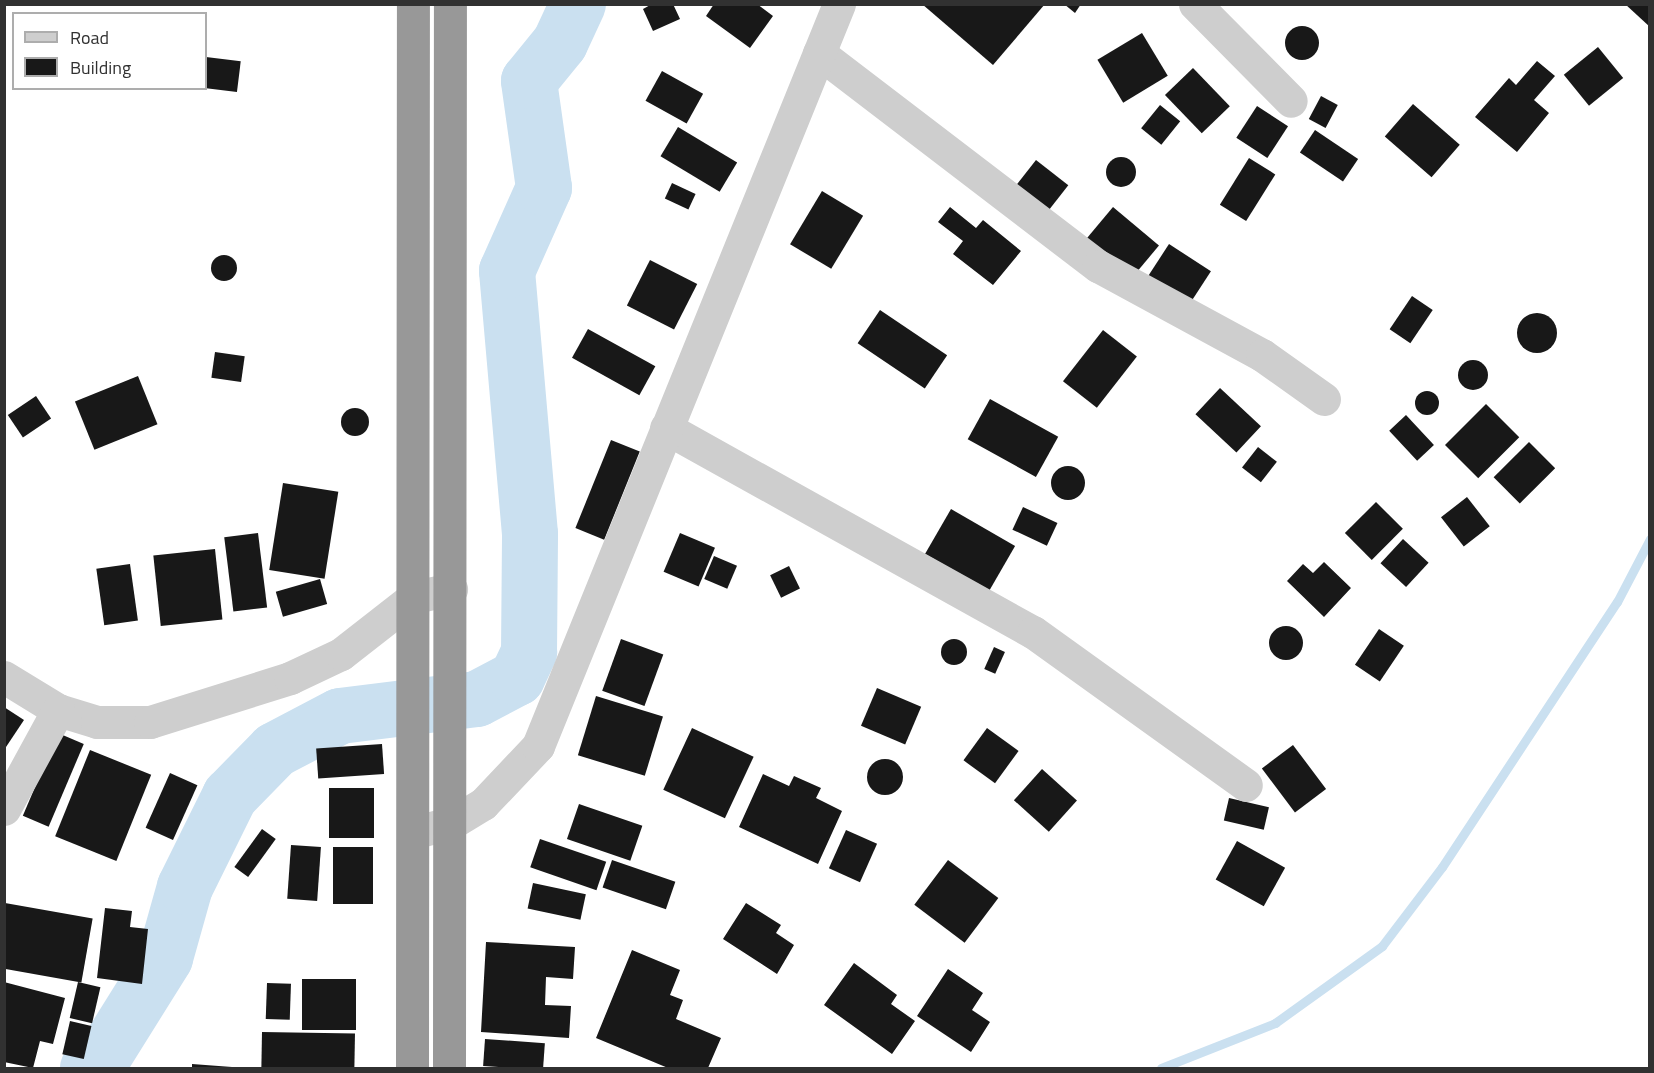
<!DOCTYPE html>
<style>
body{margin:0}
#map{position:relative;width:1654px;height:1073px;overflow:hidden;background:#fff;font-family:"Titillium Web",sans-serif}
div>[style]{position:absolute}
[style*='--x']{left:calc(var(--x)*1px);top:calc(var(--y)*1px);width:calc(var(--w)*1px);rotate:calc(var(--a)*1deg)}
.stream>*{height:9px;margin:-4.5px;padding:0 4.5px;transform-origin:4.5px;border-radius:4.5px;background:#cae0f0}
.river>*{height:56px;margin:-28px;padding:0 28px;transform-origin:28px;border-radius:28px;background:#cae0f0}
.building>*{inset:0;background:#181818;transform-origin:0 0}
.round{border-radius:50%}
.minor>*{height:33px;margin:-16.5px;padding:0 16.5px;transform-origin:16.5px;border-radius:16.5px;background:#cecece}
.highway>*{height:33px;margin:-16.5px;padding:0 16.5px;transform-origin:16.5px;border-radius:16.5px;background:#989898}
span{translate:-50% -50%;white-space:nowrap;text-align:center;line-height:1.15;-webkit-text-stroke:6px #fff;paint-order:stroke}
.frame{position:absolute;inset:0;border:6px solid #313131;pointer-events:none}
.legend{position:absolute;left:12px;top:12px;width:195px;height:78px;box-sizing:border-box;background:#fff;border:2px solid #adadad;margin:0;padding:8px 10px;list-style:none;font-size:18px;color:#313131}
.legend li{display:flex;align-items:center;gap:12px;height:30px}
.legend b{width:30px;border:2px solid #adadad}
</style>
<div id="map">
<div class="stream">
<i style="--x:1161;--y:1068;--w:123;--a:-21.5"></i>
<i style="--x:1275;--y:1023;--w:132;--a:-35.7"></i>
<i style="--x:1382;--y:946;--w:99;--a:-52.8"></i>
<i style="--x:1442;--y:867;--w:318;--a:-56.6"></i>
<i style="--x:1617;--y:602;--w:71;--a:-62.4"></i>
</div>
<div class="river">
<i style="--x:88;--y:1068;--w:17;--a:-33"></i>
<i style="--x:102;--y:1059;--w:119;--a:-58"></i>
<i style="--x:165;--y:958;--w:74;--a:-74.3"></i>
<i style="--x:185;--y:887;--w:102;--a:-63.7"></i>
<i style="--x:230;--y:796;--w:64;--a:-45.6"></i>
<i style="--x:275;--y:750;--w:73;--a:-27.6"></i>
<i style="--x:340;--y:716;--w:138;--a:-7.1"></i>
<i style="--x:477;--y:699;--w:45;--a:-27.7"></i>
<i style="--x:517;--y:678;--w:29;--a:-65"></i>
<i style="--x:529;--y:652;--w:118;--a:-89.5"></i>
<i style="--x:530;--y:534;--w:264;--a:-95"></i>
<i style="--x:507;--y:271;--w:91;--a:-66"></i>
<i style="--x:544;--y:188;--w:108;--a:-98"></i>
<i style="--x:529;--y:81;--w:49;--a:-50.8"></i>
<i style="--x:560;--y:43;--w:43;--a:-65.2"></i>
</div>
<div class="building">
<i style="clip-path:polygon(652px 4px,673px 4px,680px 19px,653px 31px,643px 9px)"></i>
<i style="clip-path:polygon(714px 4px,757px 4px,773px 16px,750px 48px,706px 16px)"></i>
<i style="clip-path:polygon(922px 4px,1045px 4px,993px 65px)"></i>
<i style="clip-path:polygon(1064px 4px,1081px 4px,1075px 13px)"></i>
<i style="clip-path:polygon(1625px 4px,1650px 4px,1650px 27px)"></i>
<i class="round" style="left:1285px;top:26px;width:34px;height:34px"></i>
<i style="left:1142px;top:33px;width:50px;height:52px;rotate:59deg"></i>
<i style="left:1598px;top:47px;width:40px;height:44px;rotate:51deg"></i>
<i style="left:206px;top:57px;width:35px;height:31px;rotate:7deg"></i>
<i style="clip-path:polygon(1537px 61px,1555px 76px,1534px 100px,1549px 113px,1517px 152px,1475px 117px,1509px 78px,1516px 85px)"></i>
<i style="left:1193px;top:68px;width:53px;height:39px;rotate:46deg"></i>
<i style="left:662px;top:71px;width:47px;height:34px;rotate:29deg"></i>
<i style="left:1321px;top:96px;width:19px;height:26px;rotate:28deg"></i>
<i style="left:1413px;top:104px;width:62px;height:43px;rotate:41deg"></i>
<i style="left:1160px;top:105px;width:26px;height:30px;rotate:39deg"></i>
<i style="left:1257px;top:106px;width:37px;height:38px;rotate:33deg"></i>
<i style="left:678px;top:127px;width:69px;height:34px;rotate:31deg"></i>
<i style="left:1315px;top:130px;width:52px;height:27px;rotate:34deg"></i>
<i class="round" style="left:1106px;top:157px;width:30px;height:30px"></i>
<i style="left:1249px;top:158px;width:31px;height:55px;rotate:32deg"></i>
<i style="left:1036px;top:160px;width:41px;height:35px;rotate:38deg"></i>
<i style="left:672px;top:183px;width:26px;height:17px;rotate:25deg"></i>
<i style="left:822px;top:191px;width:48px;height:62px;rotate:31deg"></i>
<i style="clip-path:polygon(950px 207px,976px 228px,983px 220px,1021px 251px,993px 285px,953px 254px,963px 241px,938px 222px)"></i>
<i style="left:1113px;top:207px;width:60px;height:42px;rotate:40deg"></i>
<i style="left:1169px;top:244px;width:50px;height:43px;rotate:33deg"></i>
<i class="round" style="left:211px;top:255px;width:26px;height:26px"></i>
<i style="left:650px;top:260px;width:53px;height:51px;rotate:27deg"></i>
<i style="left:1412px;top:296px;width:25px;height:40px;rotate:34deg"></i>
<i style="left:880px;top:310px;width:81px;height:40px;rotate:34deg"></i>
<i class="round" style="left:1517px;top:313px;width:40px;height:40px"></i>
<i style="left:588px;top:329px;width:77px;height:33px;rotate:29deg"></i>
<i style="left:1103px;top:330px;width:43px;height:65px;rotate:38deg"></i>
<i style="left:215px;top:352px;width:30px;height:26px;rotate:8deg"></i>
<i class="round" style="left:1458px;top:360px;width:30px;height:30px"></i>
<i style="left:138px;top:376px;width:52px;height:68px;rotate:68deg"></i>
<i style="left:1220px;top:388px;width:56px;height:36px;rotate:43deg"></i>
<i class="round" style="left:1415px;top:391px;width:24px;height:24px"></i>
<i style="left:36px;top:396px;width:27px;height:34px;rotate:56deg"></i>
<i style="left:990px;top:399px;width:78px;height:46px;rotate:29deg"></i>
<i style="left:1486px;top:404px;width:47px;height:58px;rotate:45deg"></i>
<i class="round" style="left:341px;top:408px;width:28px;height:28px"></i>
<i style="left:1406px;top:415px;width:41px;height:23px;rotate:47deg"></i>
<i style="left:611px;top:440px;width:31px;height:95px;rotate:22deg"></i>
<i style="left:1529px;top:442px;width:37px;height:50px;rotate:45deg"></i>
<i style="left:1258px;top:447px;width:24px;height:26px;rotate:38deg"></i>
<i class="round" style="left:1051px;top:466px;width:34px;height:34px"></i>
<i style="left:283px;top:483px;width:56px;height:88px;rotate:9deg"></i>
<i style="left:1467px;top:497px;width:37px;height:33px;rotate:52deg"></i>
<i style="left:1376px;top:502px;width:38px;height:44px;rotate:45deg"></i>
<i style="left:1023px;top:507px;width:38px;height:25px;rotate:25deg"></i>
<i style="left:951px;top:509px;width:74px;height:52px;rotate:30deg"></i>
<i style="left:258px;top:533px;width:75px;height:34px;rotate:83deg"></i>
<i style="left:680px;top:533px;width:38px;height:42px;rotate:23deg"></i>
<i style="left:1403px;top:539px;width:35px;height:33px;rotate:43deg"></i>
<i style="left:215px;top:549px;width:71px;height:62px;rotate:84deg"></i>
<i style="left:714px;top:556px;width:25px;height:25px;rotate:23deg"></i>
<i style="clip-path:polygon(1324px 562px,1351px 588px,1324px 617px,1287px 581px,1303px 564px,1313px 573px)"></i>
<i style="left:130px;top:564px;width:57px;height:34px;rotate:82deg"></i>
<i style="left:789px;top:566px;width:25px;height:21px;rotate:64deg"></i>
<i style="left:320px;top:579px;width:26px;height:46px;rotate:74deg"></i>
<i class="round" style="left:1269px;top:626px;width:34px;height:34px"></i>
<i style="left:1379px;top:629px;width:30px;height:43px;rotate:34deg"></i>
<i class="round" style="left:941px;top:639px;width:26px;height:26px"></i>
<i style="left:621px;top:639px;width:45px;height:55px;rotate:20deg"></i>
<i style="left:994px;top:647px;width:12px;height:24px;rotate:24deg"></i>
<i style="left:877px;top:688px;width:48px;height:41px;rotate:23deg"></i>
<i style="left:596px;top:696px;width:70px;height:62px;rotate:17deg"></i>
<i style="clip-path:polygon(4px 707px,24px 720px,4px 750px)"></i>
<i style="left:692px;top:728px;width:68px;height:68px;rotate:25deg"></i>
<i style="left:987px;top:728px;width:39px;height:40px;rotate:36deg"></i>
<i style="left:58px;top:733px;width:28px;height:90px;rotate:23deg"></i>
<i style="left:382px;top:744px;width:30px;height:66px;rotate:86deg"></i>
<i style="left:1293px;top:745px;width:55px;height:39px;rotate:53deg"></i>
<i style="left:90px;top:750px;width:66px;height:93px;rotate:22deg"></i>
<i class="round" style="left:867px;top:759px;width:36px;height:36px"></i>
<i style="left:1042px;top:769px;width:47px;height:42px;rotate:42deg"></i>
<i style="left:170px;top:773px;width:30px;height:60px;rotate:24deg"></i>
<i style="clip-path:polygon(763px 774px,789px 786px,794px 776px,821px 788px,816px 798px,842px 811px,818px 864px,739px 827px)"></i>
<i style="left:329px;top:788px;width:45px;height:50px"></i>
<i style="left:1229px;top:798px;width:41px;height:23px;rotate:13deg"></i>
<i style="left:579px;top:804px;width:67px;height:37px;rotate:19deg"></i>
<i style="left:262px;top:829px;width:17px;height:47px;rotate:36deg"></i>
<i style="left:846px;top:830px;width:34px;height:42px;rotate:24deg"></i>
<i style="left:540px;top:839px;width:70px;height:30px;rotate:19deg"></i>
<i style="left:1237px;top:841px;width:55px;height:44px;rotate:29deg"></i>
<i style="left:291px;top:845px;width:30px;height:54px;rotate:4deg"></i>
<i style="left:333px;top:847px;width:40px;height:57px"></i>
<i style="left:612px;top:860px;width:67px;height:29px;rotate:19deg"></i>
<i style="left:948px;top:860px;width:63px;height:56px;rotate:37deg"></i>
<i style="left:533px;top:883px;width:54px;height:26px;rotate:12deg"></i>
<i style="left:5px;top:903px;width:89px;height:65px;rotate:10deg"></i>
<i style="clip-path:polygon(746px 903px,781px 925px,776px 933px,794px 945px,777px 974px,723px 939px)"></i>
<i style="clip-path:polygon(105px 908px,132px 911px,130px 927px,148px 929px,142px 984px,97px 978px)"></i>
<i style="clip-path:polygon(486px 942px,575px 947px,573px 979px,546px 977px,545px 1005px,571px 1006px,569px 1038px,481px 1032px)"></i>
<i style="clip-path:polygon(632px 950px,680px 970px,670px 995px,683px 1000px,676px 1019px,721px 1038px,708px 1068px,668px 1068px,596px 1038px)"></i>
<i style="clip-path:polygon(854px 963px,897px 995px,891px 1004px,915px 1021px,892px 1054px,824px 1005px)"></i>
<i style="clip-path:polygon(948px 969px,983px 993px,972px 1010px,990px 1022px,971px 1052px,917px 1016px)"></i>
<i style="left:302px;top:979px;width:54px;height:51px"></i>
<i style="clip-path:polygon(4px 982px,65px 998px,53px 1044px,40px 1041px,33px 1068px,4px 1062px)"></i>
<i style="left:78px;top:982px;width:23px;height:37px;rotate:13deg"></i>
<i style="left:267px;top:983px;width:24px;height:36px;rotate:2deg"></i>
<i style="left:70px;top:1021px;width:22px;height:34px;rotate:13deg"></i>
<i style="left:262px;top:1032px;width:93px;height:36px;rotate:1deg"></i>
<i style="left:485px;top:1039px;width:60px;height:27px;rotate:4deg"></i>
<i style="clip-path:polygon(192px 1064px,232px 1067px,232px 1068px,192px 1068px)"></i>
</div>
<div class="minor">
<i style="--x:1195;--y:4;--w:136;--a:45.3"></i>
<i style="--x:819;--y:53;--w:351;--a:37.4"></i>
<i style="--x:1098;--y:266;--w:187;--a:28.5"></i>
<i style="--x:1262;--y:355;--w:76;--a:35.4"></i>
<i style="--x:666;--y:428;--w:420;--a:29.1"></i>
<i style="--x:1033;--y:632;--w:262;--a:35.7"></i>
<i style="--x:4;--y:677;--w:63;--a:31.4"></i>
<i style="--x:58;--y:710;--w:41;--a:17.1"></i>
<i style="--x:97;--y:722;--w:53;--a:0"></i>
<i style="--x:150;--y:722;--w:147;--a:-17.4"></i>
<i style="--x:290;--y:678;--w:56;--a:-25.2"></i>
<i style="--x:341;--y:654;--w:93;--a:-38"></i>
<i style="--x:414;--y:597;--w:38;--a:-12"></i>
<i style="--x:4;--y:809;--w:113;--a:-61.4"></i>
<i style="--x:416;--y:832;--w:38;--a:-15"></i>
<i style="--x:453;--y:822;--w:35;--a:-31"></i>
<i style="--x:483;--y:804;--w:80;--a:-46.5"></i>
<i style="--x:538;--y:746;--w:801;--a:-67.92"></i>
</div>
<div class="highway">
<i style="--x:412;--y:1068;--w:1064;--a:-89.95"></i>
<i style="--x:449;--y:1068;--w:1064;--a:-89.95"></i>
</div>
<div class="frame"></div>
<ul class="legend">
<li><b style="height:8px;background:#cecece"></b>Road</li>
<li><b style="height:16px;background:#181818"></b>Building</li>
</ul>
</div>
